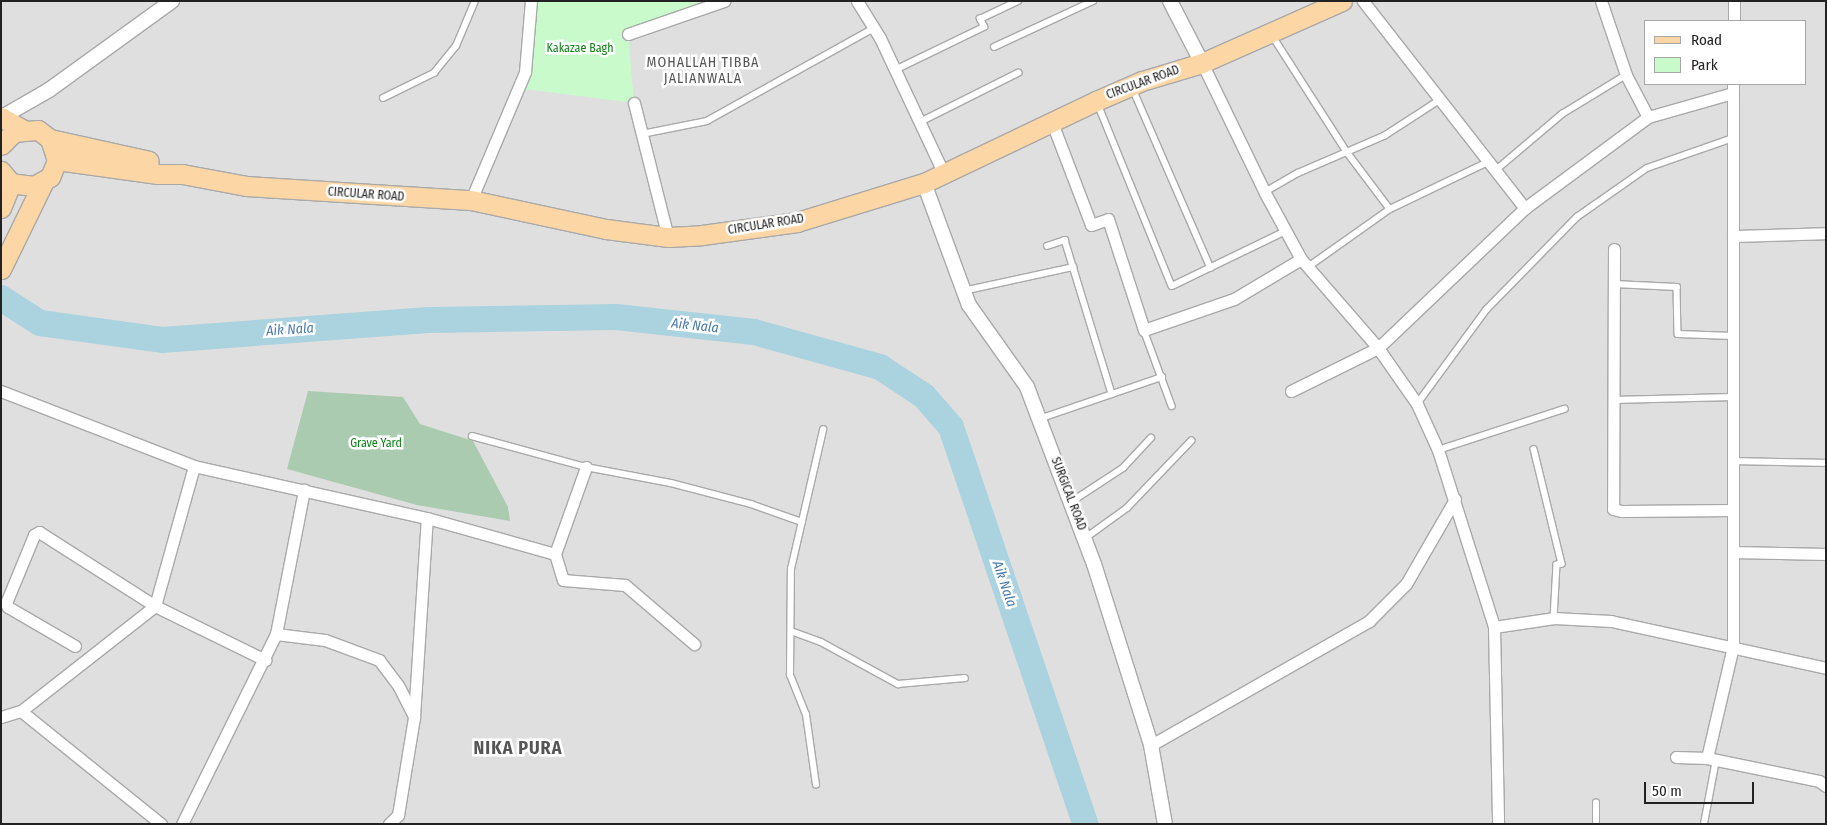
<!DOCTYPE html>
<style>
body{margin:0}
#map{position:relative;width:1827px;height:825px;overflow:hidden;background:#f2efe9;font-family:"Fira Sans Condensed",sans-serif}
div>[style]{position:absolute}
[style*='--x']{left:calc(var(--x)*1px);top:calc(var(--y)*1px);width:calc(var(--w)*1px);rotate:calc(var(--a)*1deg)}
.residential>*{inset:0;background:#e0dfdf}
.cemetery>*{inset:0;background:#aacbaf}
.park>*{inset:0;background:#c8facc}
.river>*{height:26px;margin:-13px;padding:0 13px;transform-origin:13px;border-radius:13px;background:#aad3df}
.roads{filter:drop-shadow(1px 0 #a9a9a9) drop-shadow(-1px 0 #a9a9a9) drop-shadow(0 1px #a9a9a9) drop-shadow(0 -1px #a9a9a9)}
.service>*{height:5.5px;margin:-2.75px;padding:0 2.75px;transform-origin:2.75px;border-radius:2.75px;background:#fff}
.minor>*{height:11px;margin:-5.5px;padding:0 5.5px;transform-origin:5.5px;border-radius:5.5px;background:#fff}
.tertiary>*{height:14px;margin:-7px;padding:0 7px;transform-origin:7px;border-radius:7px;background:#fff}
.primary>*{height:19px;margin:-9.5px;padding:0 9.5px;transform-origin:9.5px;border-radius:9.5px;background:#fcd6a4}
span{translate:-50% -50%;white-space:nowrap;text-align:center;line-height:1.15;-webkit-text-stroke:5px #fff;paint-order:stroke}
.park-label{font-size:12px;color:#0c8416}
.street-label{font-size:12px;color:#222}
.neighbourhood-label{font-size:14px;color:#555;letter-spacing:1px}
.water-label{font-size:14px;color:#4a7aab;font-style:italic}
.district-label{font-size:18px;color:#555;font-weight:700;letter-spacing:1px}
.frame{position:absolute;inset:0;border:2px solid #222;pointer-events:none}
.legend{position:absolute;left:1644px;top:20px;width:162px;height:65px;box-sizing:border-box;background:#fff;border:1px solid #a7a7a7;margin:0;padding:6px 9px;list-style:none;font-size:15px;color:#222}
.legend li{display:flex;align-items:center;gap:10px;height:25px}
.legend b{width:25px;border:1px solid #a7a7a7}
.scale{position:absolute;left:1644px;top:782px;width:110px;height:22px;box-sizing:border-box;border:2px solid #222;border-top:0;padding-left:6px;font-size:15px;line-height:18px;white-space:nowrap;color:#222;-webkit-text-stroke:4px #fff;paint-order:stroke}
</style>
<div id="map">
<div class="residential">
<i style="clip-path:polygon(evenodd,1px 1px,1826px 1px,1826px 824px,1px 824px,1px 1px,1646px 21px,1806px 21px,1806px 84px,1646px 84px,1646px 21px)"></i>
</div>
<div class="cemetery">
<i style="clip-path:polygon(308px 391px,403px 397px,420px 424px,473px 441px,508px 507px,510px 521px,417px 505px,287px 469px)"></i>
</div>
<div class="park">
<i style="clip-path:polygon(528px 1px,696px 1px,699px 7px,628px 34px,634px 103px,517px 88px)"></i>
</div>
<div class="river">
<i style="--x:1;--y:298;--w:46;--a:32.7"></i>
<i style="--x:40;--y:323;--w:123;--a:7.9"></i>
<i style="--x:162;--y:340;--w:267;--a:-4.3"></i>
<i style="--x:428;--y:320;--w:188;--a:-0.9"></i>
<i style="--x:616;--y:317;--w:139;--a:6.2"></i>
<i style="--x:754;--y:332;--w:131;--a:15.5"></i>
<i style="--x:880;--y:367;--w:53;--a:33.4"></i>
<i style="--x:924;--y:396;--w:41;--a:48.9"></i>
<i style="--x:951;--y:427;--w:419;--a:71.3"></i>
</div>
<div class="roads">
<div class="service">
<i style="--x:1272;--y:35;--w:139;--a:57.3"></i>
<i style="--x:1347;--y:152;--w:71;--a:53"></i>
<i style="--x:994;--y:47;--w:109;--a:-24.9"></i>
<i style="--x:895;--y:70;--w:99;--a:-25.8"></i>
<i style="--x:984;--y:27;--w:9;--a:-117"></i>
<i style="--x:980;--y:19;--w:42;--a:-25.3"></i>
<i style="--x:1133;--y:89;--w:195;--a:66.5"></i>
<i style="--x:383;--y:98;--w:57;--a:-26.1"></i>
<i style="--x:434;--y:73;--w:35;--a:-51"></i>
<i style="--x:456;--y:46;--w:49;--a:-67.1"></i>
<i style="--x:1098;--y:104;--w:196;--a:67.9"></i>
<i style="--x:1172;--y:286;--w:127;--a:-25.8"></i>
<i style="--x:920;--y:122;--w:110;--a:-26.6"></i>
<i style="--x:642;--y:134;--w:66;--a:-11.3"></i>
<i style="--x:707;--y:121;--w:191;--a:-29.1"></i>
<i style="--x:1496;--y:170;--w:87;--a:-40.3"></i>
<i style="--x:1562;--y:114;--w:75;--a:-31.4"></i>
<i style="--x:1265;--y:192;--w:38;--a:-30"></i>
<i style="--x:1298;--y:173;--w:94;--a:-23.3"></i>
<i style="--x:1384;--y:136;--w:68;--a:-33"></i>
<i style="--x:1047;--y:246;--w:19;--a:-18"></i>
<i style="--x:1065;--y:240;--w:161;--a:73"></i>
<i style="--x:1308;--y:267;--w:100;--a:-35.3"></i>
<i style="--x:1390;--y:209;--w:111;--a:-25.6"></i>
<i style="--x:1614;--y:284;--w:63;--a:2.7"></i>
<i style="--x:1677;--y:287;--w:47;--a:88.8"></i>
<i style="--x:1678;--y:334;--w:55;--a:2.1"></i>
<i style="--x:963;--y:291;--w:113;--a:-12.3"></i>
<i style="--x:1144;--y:330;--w:81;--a:69.8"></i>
<i style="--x:1613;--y:400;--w:120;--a:-1.4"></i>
<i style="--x:1417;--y:404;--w:117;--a:-53.7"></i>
<i style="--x:1486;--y:310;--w:130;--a:-45.6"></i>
<i style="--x:1577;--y:217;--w:85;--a:-35"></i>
<i style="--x:1647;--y:168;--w:91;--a:-19.2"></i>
<i style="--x:1039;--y:419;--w:130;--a:-18.9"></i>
<i style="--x:472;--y:436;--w:118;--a:15.2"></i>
<i style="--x:586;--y:467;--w:86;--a:10.7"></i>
<i style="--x:671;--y:483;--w:83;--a:14.7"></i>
<i style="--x:751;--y:504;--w:54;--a:19.4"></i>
<i style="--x:1534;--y:449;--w:118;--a:76.3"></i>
<i style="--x:1562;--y:564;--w:5;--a:169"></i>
<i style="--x:1557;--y:565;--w:53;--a:93.2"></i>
<i style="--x:1438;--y:450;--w:133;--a:-18"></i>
<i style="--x:1733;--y:461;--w:93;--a:1.2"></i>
<i style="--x:1071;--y:502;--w:62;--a:-33.2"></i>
<i style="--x:1123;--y:468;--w:41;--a:-47"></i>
<i style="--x:1084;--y:539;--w:53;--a:-35.8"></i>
<i style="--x:1127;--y:508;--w:93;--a:-46.3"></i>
<i style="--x:791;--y:631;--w:32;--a:20"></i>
<i style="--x:821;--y:642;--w:88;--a:28.6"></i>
<i style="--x:898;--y:684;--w:67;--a:-5.1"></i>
<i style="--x:816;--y:785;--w:71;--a:-98.1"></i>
<i style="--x:806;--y:715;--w:43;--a:-111.8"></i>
<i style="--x:790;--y:675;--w:106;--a:-89.5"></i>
<i style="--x:791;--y:569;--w:143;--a:-77"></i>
<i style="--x:1596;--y:824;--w:21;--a:-90"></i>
<i style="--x:1704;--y:824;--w:65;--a:-79.4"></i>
</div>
<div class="minor">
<i style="--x:857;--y:1;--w:44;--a:58.1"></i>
<i style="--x:880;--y:38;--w:150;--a:64.8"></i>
<i style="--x:1363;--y:1;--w:263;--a:52"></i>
<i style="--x:1601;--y:1;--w:78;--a:71.3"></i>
<i style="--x:1626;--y:75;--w:47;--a:62.4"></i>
<i style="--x:1734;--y:21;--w:20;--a:-90"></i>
<i style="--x:628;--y:34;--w:102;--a:-19"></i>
<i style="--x:1202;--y:63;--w:144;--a:64.1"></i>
<i style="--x:1265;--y:193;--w:75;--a:61.4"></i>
<i style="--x:1301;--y:259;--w:118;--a:49.1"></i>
<i style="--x:1378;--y:348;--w:68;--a:55.1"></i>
<i style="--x:1417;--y:404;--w:51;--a:65.5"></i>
<i style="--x:1438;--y:450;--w:186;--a:72.4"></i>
<i style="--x:1494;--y:627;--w:197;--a:88.8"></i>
<i style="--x:634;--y:103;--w:138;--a:75.8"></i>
<i style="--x:1051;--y:120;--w:112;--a:69.1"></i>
<i style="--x:1091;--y:225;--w:18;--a:-19"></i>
<i style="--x:1108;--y:219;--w:117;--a:72"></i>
<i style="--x:1144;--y:330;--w:95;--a:-19"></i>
<i style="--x:1234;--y:299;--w:78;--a:-30.8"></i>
<i style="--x:471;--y:200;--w:139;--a:-67.1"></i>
<i style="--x:525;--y:72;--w:71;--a:-85.2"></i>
<i style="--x:1733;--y:236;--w:93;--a:-1.8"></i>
<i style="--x:1614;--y:249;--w:260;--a:90.2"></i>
<i style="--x:1613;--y:509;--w:9;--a:13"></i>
<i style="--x:1622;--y:511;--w:111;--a:-0.5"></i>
<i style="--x:1;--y:391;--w:207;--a:21.2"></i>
<i style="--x:194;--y:466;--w:239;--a:12.6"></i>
<i style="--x:427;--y:518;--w:133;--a:15.7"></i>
<i style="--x:1291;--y:391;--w:97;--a:-26.3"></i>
<i style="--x:1378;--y:348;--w:203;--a:-43.6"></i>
<i style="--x:1525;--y:208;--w:153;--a:-36.5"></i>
<i style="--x:1648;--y:117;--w:88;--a:-15.8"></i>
<i style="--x:586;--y:467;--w:92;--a:109.6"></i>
<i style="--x:555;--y:554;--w:27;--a:73"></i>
<i style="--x:563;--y:580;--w:62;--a:4.6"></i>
<i style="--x:625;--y:585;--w:91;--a:40.5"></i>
<i style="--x:1733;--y:552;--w:93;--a:1.2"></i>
<i style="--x:1494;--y:627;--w:61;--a:-8.5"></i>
<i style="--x:1554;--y:618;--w:57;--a:3"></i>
<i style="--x:1611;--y:621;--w:220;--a:12.3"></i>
<i style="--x:276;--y:634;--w:49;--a:7"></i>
<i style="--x:325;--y:640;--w:58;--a:20.3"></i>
<i style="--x:379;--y:660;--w:31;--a:53"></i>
<i style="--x:398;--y:685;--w:36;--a:63"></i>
<i style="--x:75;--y:646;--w:78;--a:-149.8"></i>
<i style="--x:8;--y:607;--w:4;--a:-117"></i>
<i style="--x:6;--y:603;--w:74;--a:-67.6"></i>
<i style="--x:34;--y:535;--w:6;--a:-31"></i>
<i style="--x:39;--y:532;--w:138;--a:32.5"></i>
<i style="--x:155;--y:606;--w:123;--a:26.1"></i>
<i style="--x:21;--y:711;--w:180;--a:38.9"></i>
<i style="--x:1;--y:717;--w:21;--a:-17"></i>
<i style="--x:21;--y:711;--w:170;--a:-38.1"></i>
<i style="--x:155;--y:606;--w:145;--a:-74.4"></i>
<i style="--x:1151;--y:745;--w:251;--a:-29.6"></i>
<i style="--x:1369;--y:621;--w:52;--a:-45"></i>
<i style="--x:1406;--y:584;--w:98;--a:-60"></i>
<i style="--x:1676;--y:757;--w:31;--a:2"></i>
<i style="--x:1707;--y:758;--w:114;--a:11.6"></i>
<i style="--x:1819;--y:781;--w:9;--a:36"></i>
<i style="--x:1707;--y:758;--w:115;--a:-76.9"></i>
<i style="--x:1733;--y:646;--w:562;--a:-90"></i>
<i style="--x:182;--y:824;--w:212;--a:-63.7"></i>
<i style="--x:276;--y:634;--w:147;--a:-79"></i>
<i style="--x:389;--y:824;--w:13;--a:-45"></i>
<i style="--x:398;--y:815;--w:99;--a:-80.7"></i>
<i style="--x:414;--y:717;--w:199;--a:-86.3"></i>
</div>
<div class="tertiary">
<i style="--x:1170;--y:1;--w:70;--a:62.7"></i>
<i style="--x:2;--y:117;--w:54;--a:-29.9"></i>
<i style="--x:49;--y:90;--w:152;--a:-35.9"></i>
<i style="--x:924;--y:183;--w:130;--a:69.8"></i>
<i style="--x:969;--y:305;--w:100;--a:54.7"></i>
<i style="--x:1027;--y:387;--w:189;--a:69.3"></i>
<i style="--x:1094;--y:564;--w:190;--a:72.5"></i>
<i style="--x:1151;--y:745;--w:80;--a:80"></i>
</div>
<div class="primary">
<i style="--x:1;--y:117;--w:24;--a:30"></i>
<i style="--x:50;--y:139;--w:101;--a:12.5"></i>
<i style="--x:1;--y:145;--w:18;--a:-45"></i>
<i style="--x:14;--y:132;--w:24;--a:-5"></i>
<i style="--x:38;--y:130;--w:15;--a:37"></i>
<i style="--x:50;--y:139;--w:22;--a:72"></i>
<i style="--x:57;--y:160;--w:18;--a:112"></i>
<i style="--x:50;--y:177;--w:18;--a:151"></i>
<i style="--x:34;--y:186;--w:23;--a:-173"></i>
<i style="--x:11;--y:183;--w:16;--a:-130"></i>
<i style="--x:57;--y:160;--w:102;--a:7.9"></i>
<i style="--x:158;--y:174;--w:24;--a:0"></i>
<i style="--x:182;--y:174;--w:65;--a:10.6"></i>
<i style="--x:246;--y:186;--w:225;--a:3.6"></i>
<i style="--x:471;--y:200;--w:138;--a:12.1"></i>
<i style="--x:606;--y:229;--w:63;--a:7.4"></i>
<i style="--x:668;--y:237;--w:34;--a:-3"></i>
<i style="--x:702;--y:235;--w:96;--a:-7.8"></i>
<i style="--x:797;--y:222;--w:133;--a:-17.1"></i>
<i style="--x:924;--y:183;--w:191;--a:-25.5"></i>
<i style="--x:1096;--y:101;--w:50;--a:-23.5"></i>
<i style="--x:1142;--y:81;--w:63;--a:-16.7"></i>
<i style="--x:1202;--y:63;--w:153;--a:-23.9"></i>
<i style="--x:1;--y:208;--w:27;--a:-68"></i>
<i style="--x:1;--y:269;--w:96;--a:-64"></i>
</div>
</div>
<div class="park-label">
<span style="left:580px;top:49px">Kakazae Bagh</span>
<span style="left:376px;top:444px">Grave Yard</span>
</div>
<div class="street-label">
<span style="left:1143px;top:83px;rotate:-20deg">CIRCULAR ROAD</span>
<span style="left:366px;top:195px;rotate:4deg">CIRCULAR ROAD</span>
<span style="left:766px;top:225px;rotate:-9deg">CIRCULAR ROAD</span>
<span style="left:1068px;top:494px;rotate:69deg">SURGICAL ROAD</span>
</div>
<div class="neighbourhood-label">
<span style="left:703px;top:71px">MOHALLAH TIBBA<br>JALIANWALA</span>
</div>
<div class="water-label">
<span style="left:695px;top:326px;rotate:6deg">Aik Nala</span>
<span style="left:290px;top:330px;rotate:-4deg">Aik Nala</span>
<span style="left:1004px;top:584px;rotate:71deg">Aik Nala</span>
</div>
<div class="district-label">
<span style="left:518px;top:748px">NIKA PURA</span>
</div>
<div class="frame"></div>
<ul class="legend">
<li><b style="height:6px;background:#fcd6a4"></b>Road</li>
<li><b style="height:14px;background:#c8facc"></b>Park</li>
</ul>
<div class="scale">50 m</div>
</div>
